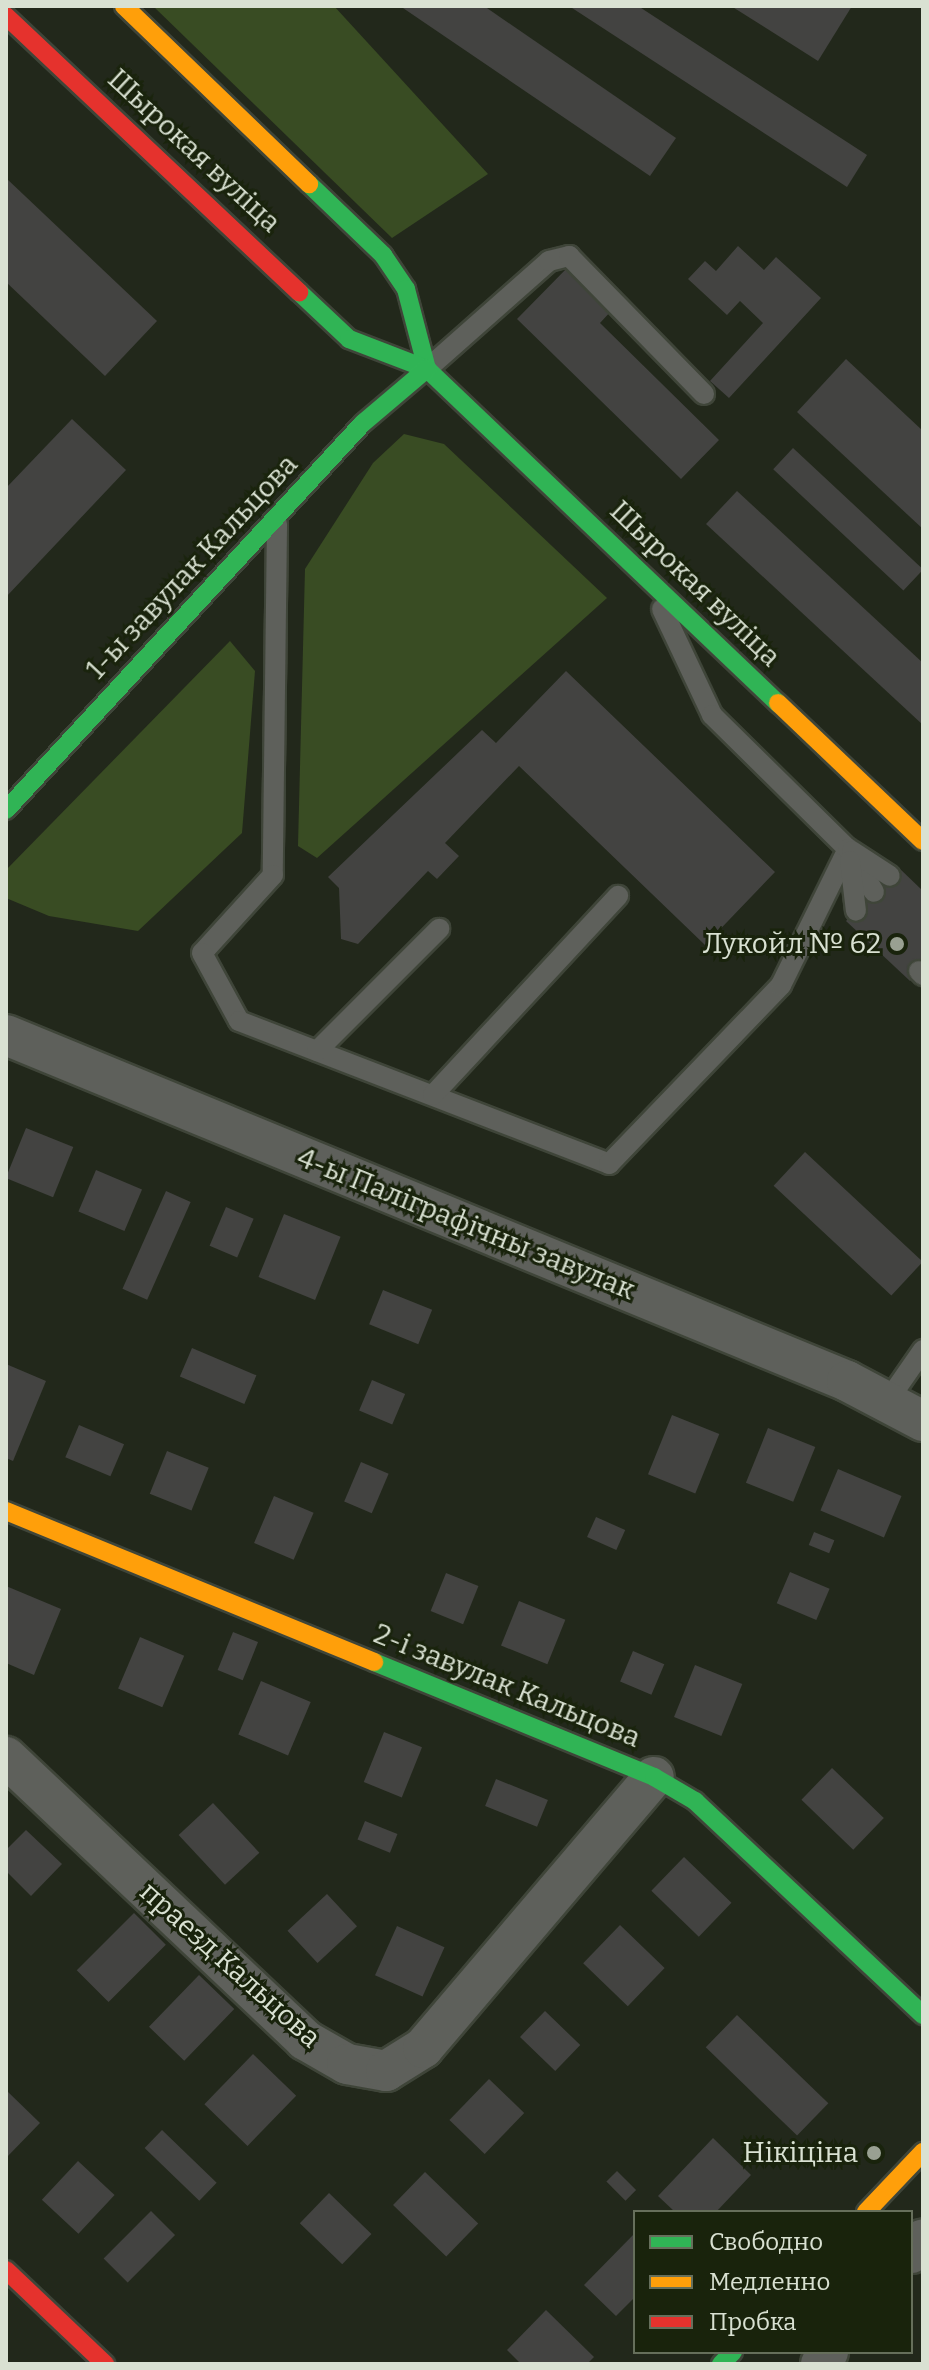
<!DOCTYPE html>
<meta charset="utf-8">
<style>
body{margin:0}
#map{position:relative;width:929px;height:2370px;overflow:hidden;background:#22281b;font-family:Bitter,serif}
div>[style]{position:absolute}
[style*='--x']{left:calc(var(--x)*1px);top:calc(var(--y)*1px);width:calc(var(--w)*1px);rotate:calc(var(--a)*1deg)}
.green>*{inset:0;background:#394c23}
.building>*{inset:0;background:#434341;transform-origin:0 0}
.roads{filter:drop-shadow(2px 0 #3f4539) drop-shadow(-2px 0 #3f4539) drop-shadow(0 2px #3f4539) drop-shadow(0 -2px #3f4539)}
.lane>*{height:20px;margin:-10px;padding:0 10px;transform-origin:10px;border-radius:10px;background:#5e605b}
.street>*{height:40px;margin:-20px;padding:0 20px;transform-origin:20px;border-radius:20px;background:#5e605b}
.fast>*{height:18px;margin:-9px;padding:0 9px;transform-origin:9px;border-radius:9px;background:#30b455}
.slow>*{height:18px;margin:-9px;padding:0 9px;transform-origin:9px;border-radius:9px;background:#ff9f0a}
.jam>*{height:18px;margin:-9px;padding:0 9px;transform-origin:9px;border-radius:9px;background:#e5322d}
.dots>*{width:22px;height:22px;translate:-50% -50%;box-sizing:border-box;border:4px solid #19230c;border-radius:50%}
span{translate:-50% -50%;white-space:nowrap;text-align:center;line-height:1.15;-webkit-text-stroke:6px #19230c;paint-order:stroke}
.street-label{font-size:28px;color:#d9e1d2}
.poi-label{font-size:28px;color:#d9e1d2}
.right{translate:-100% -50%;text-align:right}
.frame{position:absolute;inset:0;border:8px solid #d9e1d2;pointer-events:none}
.legend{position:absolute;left:633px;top:2210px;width:280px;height:144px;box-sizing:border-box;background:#19230c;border:2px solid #666f5b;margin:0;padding:10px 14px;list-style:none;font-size:24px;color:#d9e1d2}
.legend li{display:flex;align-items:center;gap:16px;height:40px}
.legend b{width:40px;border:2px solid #666f5b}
</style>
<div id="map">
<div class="green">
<i style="clip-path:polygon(153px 6px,334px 6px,488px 174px,392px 238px)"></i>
<i style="clip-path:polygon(404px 434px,444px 444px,607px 598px,317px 858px,298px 846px,305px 569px,373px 463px)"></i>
<i style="clip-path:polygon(230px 641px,255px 671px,242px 833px,138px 931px,49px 916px,6px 898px,6px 870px)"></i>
</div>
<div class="building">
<i style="clip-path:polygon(400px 6px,484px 6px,676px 138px,650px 176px)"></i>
<i style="clip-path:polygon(569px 6px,638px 6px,867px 155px,847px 187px)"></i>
<i style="clip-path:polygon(731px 6px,852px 6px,818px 61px)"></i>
<i style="clip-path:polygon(6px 178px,157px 321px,105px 376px,6px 282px)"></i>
<i style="clip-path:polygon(738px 246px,764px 270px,776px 257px,821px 298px,729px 398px,710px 381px,763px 323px,740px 301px,727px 315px,688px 279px,705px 261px,716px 271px)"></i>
<i style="clip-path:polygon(568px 267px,612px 310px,600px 323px,719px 440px,681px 479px,517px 319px)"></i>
<i style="clip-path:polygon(846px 359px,923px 431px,923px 529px,797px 412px)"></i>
<i style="clip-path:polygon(72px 419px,126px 470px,6px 597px,6px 488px)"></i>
<i style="left:793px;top:448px;width:178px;height:29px;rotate:43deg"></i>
<i style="clip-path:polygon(737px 491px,923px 663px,923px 725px,706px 524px)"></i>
<i style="clip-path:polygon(566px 671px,775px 872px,705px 945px,519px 766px,445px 843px,459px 856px,437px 879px,428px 871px,358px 944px,341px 939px,339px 888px,328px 877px,482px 730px,496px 743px)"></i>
<i style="clip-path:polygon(898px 867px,923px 891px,923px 967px,910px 981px,846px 921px)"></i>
<i style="left:26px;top:1128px;width:51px;height:54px;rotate:22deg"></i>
<i style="left:805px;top:1152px;width:161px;height:46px;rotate:43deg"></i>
<i style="left:96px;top:1170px;width:50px;height:45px;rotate:23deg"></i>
<i style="left:166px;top:1191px;width:27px;height:107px;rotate:24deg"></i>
<i style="left:226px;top:1207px;width:30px;height:42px;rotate:23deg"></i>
<i style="left:284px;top:1214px;width:61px;height:68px;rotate:22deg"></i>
<i style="left:383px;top:1290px;width:53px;height:37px;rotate:22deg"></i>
<i style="left:192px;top:1348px;width:70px;height:31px;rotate:23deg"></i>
<i style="clip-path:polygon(6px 1364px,46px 1381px,13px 1461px,6px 1458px)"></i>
<i style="left:372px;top:1380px;width:36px;height:33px;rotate:23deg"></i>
<i style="left:672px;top:1415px;width:51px;height:64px;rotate:22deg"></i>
<i style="left:79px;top:1425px;width:49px;height:35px;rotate:23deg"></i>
<i style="left:768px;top:1428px;width:51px;height:59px;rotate:22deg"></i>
<i style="left:167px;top:1451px;width:45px;height:46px;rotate:22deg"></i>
<i style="left:361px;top:1462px;width:30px;height:43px;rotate:23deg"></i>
<i style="left:838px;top:1469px;width:69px;height:45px;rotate:23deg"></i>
<i style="left:274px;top:1496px;width:43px;height:51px;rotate:23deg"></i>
<i style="left:596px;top:1517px;width:32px;height:22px;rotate:24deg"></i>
<i style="left:814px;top:1532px;width:22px;height:14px;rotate:22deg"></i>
<i style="left:790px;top:1572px;width:43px;height:34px;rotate:23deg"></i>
<i style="left:446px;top:1573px;width:35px;height:41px;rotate:22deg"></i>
<i style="clip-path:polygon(6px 1586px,61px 1609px,34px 1675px,6px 1663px)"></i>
<i style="left:519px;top:1601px;width:50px;height:48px;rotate:22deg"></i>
<i style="left:233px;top:1632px;width:27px;height:41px;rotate:22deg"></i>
<i style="left:140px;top:1637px;width:48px;height:56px;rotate:23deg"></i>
<i style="left:633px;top:1651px;width:34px;height:33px;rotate:23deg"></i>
<i style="left:695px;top:1665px;width:51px;height:56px;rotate:22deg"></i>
<i style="left:261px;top:1681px;width:54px;height:58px;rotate:23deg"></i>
<i style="left:384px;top:1732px;width:41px;height:54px;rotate:22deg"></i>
<i style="left:832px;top:1768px;width:72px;height:44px;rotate:44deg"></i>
<i style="left:496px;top:1779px;width:56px;height:29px;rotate:22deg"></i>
<i style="left:213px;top:1803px;width:68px;height:47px;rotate:47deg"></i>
<i style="left:365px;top:1821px;width:35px;height:20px;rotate:22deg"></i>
<i style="clip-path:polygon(26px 1830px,62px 1864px,31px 1896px,6px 1871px,6px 1850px)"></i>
<i style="left:684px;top:1857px;width:66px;height:47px;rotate:44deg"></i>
<i style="left:327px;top:1894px;width:44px;height:54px;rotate:47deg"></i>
<i style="left:134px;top:1913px;width:45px;height:81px;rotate:45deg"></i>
<i style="left:620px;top:1925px;width:62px;height:53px;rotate:44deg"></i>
<i style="left:397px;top:1926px;width:52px;height:54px;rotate:24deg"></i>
<i style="left:199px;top:1975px;width:49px;height:72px;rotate:44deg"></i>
<i style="left:545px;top:2011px;width:49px;height:36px;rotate:44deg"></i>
<i style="left:737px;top:2015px;width:127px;height:45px;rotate:44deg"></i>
<i style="left:253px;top:2054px;width:60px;height:70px;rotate:44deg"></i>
<i style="left:489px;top:2079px;width:49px;height:57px;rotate:44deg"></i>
<i style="clip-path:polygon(6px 2090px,40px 2123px,6px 2158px)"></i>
<i style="left:162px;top:2130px;width:76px;height:25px;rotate:44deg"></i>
<i style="clip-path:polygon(713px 2138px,751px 2175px,716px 2212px,675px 2212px,658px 2196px)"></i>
<i style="left:78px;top:2161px;width:50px;height:53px;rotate:43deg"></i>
<i style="left:617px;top:2171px;width:27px;height:15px;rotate:45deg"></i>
<i style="left:425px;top:2172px;width:74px;height:46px;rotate:44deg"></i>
<i style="left:329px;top:2193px;width:59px;height:42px;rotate:44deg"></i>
<i style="left:151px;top:2211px;width:34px;height:67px;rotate:45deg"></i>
<i style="clip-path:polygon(634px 2234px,635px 2297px,616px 2316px,584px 2285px)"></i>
<i style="clip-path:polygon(546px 2310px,594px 2357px,587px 2364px,521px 2364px,507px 2350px)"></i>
</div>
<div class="roads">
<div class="lane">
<i style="--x:427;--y:369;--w:163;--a:-41.5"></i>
<i style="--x:549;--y:261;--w:21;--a:-14"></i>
<i style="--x:569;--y:256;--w:193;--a:45.6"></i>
<i style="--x:277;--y:524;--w:351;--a:90.7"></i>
<i style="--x:273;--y:875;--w:105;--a:132.3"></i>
<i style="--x:202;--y:953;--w:77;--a:61.4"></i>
<i style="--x:239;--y:1021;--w:397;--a:21.1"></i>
<i style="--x:609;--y:1164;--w:248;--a:-46.1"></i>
<i style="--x:781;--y:985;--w:152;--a:-63.8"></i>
<i style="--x:662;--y:609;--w:117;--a:64.7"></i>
<i style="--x:712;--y:715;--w:191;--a:44.6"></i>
<i style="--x:848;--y:849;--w:50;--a:58.8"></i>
<i style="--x:852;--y:851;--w:45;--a:33.3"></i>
<i style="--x:850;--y:861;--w:50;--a:83.2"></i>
<i style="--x:919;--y:971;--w:6;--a:45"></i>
<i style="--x:317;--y:1051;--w:173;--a:-45"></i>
<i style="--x:433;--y:1095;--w:272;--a:-47.1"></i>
<i style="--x:889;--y:1399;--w:60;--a:-55.2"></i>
</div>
<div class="street">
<i style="--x:6;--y:1035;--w:909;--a:22.36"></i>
<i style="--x:847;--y:1381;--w:86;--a:27.8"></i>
<i style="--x:6;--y:1757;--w:412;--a:43.4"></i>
<i style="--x:305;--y:2040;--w:48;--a:29.7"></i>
<i style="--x:347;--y:2064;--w:40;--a:10"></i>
<i style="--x:386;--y:2071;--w:44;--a:-31.9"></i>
<i style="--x:423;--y:2048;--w:356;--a:-49.6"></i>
<i style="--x:911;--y:2253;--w:18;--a:-49"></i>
<i style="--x:821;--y:2364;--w:14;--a:-60"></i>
</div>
<div class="fast">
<i style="--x:309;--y:184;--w:103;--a:43.8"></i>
<i style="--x:383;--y:255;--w:41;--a:55.9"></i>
<i style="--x:406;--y:289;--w:83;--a:75.3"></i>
<i style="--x:299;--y:292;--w:69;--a:43.2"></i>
<i style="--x:349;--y:339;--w:84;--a:21"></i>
<i style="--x:427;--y:369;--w:485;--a:43.6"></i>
<i style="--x:6;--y:810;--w:527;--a:-47.31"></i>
<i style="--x:363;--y:423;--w:84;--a:-40.2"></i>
<i style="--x:374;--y:1662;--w:303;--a:22.3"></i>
<i style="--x:654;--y:1777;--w:48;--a:30.3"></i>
<i style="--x:695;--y:1801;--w:313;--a:43.2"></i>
<i style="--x:721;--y:2364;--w:17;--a:-45"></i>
</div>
<div class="slow">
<i style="--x:124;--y:6;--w:257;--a:43.9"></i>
<i style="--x:778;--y:703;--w:200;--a:43.6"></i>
<i style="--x:6;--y:1511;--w:398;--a:22.3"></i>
<i style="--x:866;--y:2212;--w:83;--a:-46.5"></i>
</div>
<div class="jam">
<i style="--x:6;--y:16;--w:403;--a:43.3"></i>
<i style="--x:6;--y:2270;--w:137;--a:43.5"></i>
</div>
</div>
<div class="dots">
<i style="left:897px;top:944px;background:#99a092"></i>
<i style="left:874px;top:2153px;background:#99a092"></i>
</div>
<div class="street-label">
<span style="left:194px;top:151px;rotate:43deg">Шырокая вуліца</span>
<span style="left:192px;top:567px;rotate:-47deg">1-ы завулак Кальцова</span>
<span style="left:695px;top:584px;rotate:44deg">Шырокая вуліца</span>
<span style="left:466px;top:1224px;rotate:22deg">4-ы Паліграфічны завулак</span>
<span style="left:507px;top:1686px;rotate:22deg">2-і завулак Кальцова</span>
<span style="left:230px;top:1965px;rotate:42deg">праезд Кальцова</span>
</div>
<div class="poi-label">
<span class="right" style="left:881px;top:944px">Лукойл № 62</span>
<span class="right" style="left:858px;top:2153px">Нікіціна</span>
</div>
<div class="frame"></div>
<ul class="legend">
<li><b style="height:10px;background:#30b455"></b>Свободно</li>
<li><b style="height:10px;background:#ff9f0a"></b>Медленно</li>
<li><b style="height:10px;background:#e5322d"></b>Пробка</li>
</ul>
</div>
